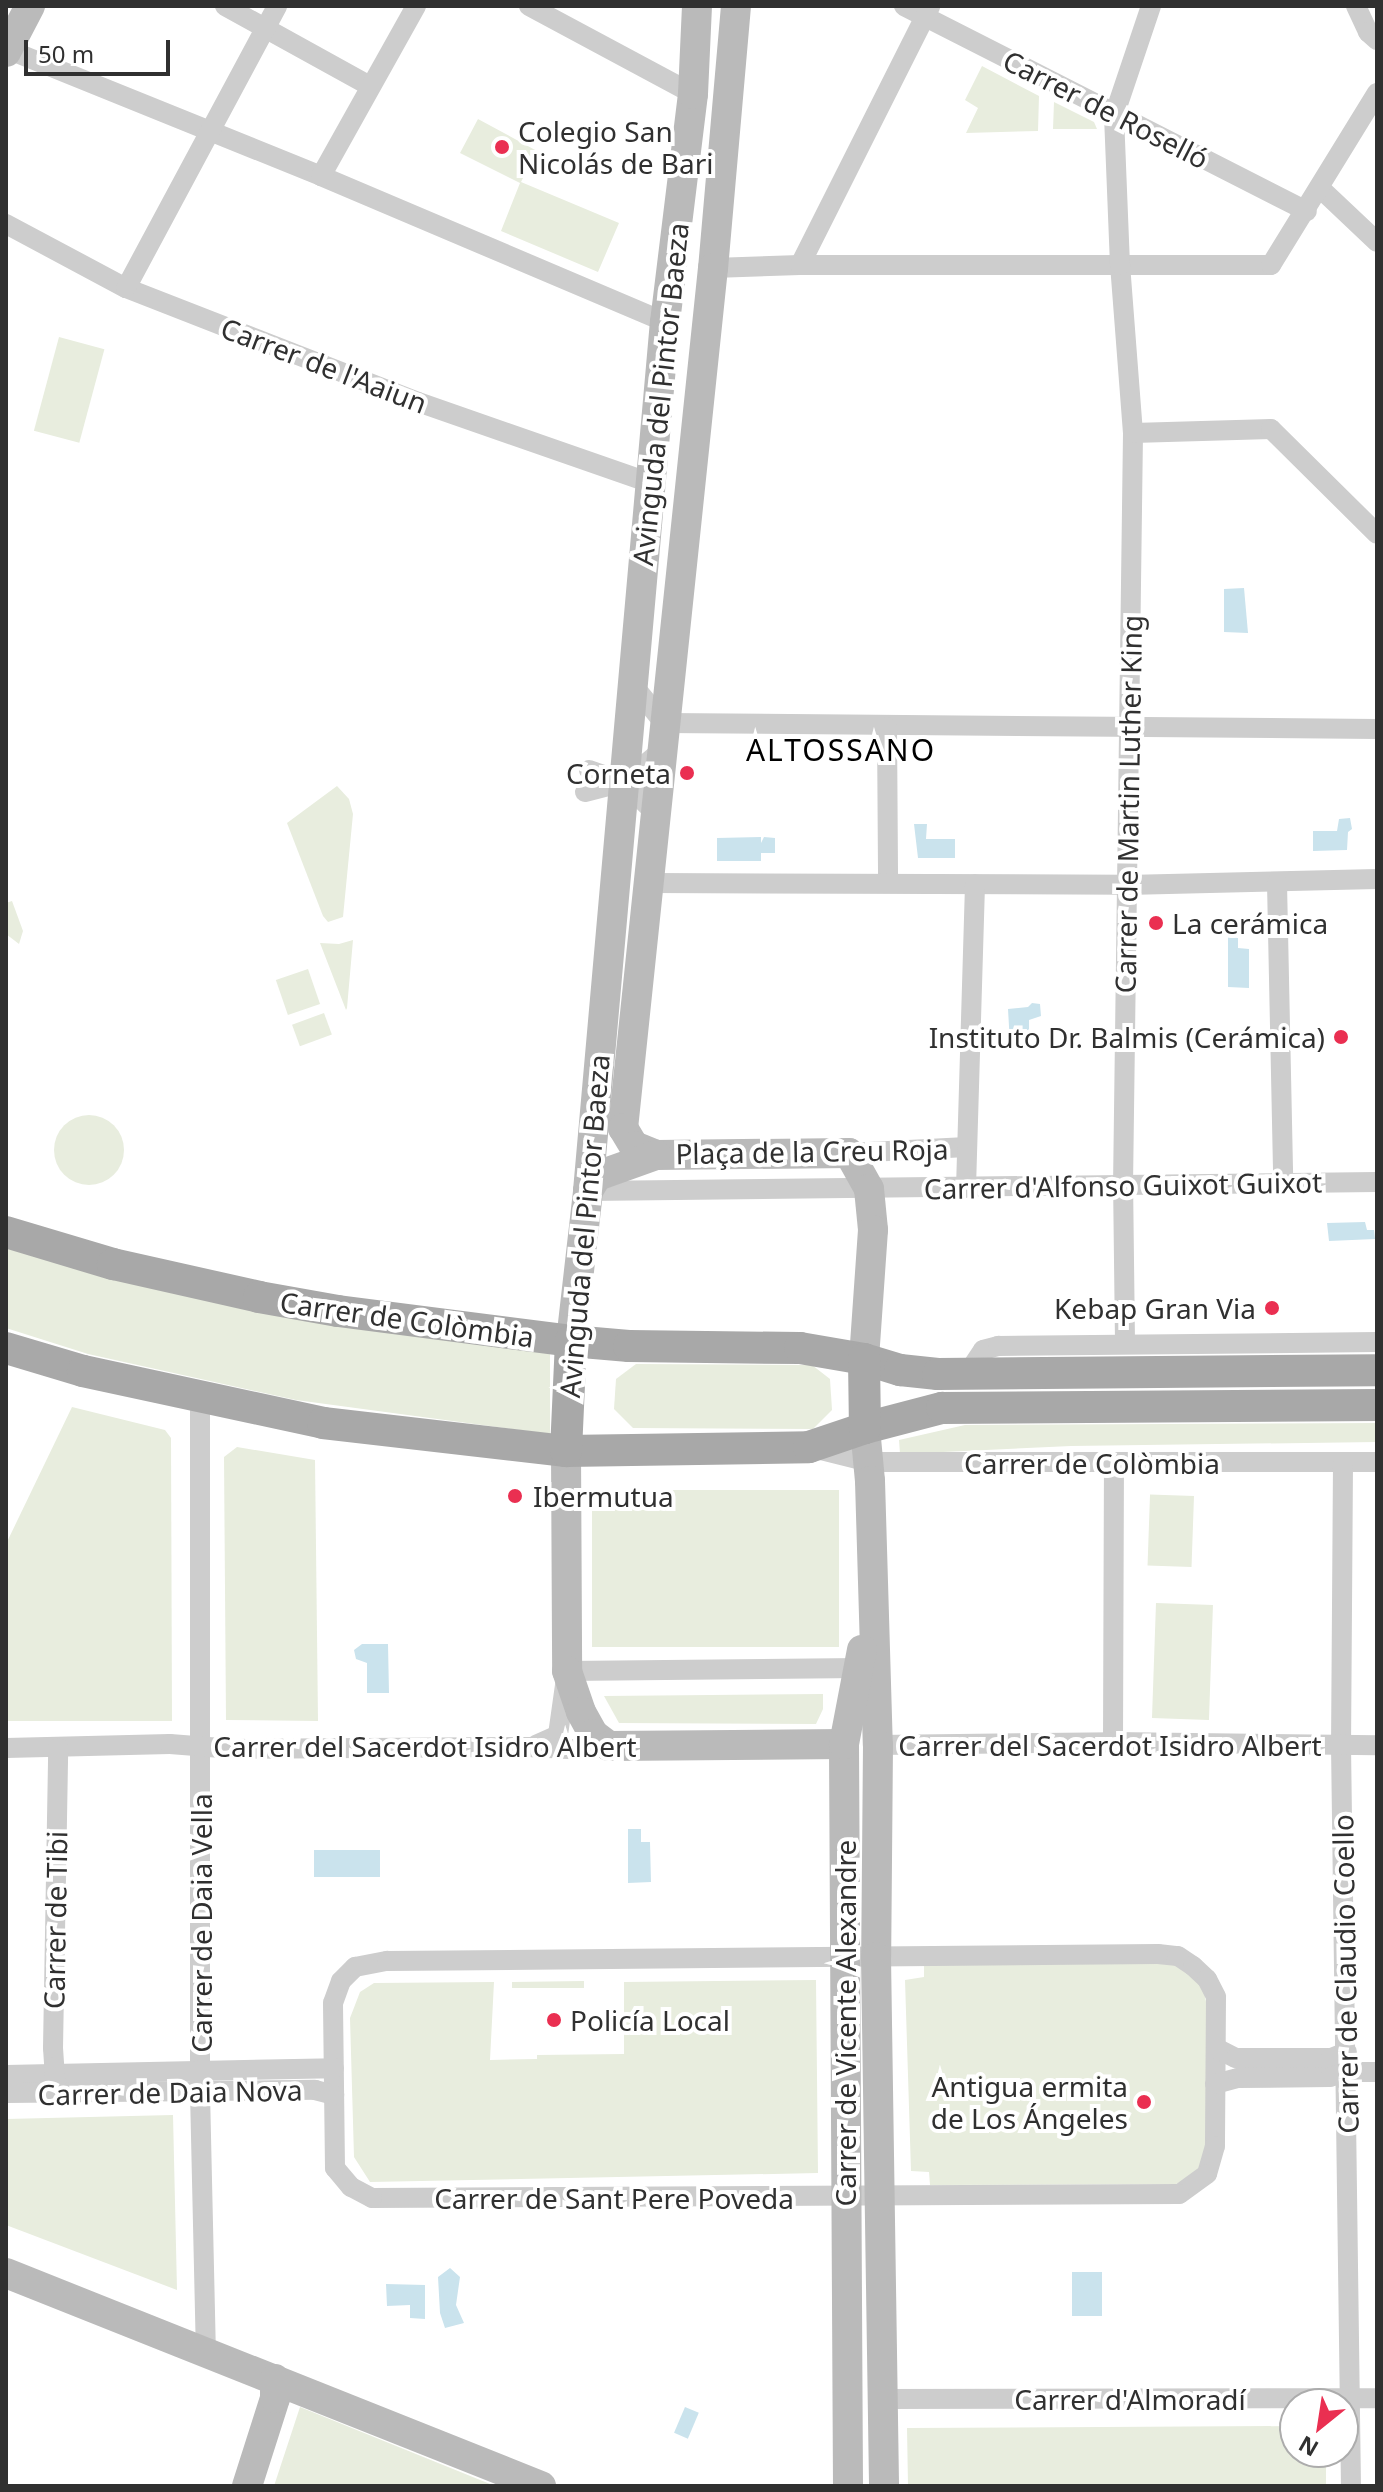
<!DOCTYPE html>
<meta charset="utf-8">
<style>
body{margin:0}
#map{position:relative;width:1383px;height:2492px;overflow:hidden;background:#fff;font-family:"Noto Sans",sans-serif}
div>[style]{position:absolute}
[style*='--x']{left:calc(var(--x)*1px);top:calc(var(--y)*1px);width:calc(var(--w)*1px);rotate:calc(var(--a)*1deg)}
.green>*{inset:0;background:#e8edde;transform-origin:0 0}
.round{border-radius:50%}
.water>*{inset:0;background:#cae3ed;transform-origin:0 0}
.street>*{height:20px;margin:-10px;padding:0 10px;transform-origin:10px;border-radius:10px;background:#cdcdcd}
.secondary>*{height:30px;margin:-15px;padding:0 15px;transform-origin:15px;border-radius:15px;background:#bababa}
.primary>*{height:32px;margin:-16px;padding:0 16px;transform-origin:16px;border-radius:16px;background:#a8a8a8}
.dots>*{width:22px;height:22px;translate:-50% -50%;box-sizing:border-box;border:4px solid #fff;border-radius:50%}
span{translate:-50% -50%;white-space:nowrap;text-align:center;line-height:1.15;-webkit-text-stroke:8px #fff;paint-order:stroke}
.street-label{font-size:28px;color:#303030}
.poi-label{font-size:28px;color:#303030}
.left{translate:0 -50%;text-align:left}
.right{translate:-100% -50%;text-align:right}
.neighbourhood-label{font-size:30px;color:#000;letter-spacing:2px}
.frame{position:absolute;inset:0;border:8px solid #303030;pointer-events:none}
.north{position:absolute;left:1279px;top:2388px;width:80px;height:80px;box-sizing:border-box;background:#fff;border:2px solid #acacac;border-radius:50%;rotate:210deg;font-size:22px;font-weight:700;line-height:32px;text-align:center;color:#303030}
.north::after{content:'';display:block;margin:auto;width:28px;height:36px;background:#ea2f51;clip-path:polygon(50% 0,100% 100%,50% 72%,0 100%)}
.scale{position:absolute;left:24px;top:40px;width:146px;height:36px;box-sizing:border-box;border:4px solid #303030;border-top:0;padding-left:10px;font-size:24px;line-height:28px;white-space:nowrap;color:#303030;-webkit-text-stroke:6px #fff;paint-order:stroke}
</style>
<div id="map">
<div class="green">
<i style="clip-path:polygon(982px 66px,1039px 96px,1038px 131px,966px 133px,978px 108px,965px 100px)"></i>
<i style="clip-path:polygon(1054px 102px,1094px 122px,1097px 129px,1053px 129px)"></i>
<i style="clip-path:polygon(478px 119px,537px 151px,521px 182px,619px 223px,598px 272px,501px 231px,520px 183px,460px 153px)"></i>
<i style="left:59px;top:337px;width:47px;height:97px;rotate:15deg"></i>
<i style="clip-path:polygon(337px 786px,349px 799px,353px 814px,343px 917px,328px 922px,323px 916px,287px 823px)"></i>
<i style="clip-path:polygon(12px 901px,23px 931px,19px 944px,6px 934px,6px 903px)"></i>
<i style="clip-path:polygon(353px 940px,347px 1008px,346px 1010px,320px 943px,339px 944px)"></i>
<i style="left:308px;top:969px;width:37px;height:34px;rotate:71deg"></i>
<i style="left:324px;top:1013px;width:23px;height:34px;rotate:70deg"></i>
<i class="round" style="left:54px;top:1115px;width:70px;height:70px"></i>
<i style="clip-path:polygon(6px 1242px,550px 1352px,550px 1434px,296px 1400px,88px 1354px,6px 1328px)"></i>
<i style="clip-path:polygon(636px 1364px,812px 1365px,830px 1379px,832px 1410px,813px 1429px,633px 1428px,614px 1409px,616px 1379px)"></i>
<i style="clip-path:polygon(72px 1407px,165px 1430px,171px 1438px,172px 1721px,6px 1721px,6px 1544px)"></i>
<i style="clip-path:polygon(1377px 1423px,1377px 1442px,1071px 1446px,900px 1454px,899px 1440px,965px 1425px)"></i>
<i style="clip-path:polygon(237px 1447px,315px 1460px,318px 1721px,226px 1720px,224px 1457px)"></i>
<i style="left:592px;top:1490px;width:247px;height:157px"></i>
<i style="left:1194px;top:1496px;width:71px;height:44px;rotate:92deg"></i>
<i style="left:1156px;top:1603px;width:57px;height:115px;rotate:2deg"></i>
<i style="clip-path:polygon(823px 1694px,823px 1709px,816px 1724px,619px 1723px,604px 1696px)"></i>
<i style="clip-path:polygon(1171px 1963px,1184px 1967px,1204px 1989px,1208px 2014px,1209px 2152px,1199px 2173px,1176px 2184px,930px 2185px,929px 2172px,911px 2171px,905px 1980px,924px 1977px,924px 1965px)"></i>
<i style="clip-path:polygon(816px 1980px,818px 2173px,370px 2182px,354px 2157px,350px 2018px,360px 1992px,374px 1983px,494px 1982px,490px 2060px,537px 2059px,537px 2055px,624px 2054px,624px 1982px)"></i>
<i style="clip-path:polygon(584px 1981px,584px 1988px,512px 1988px,512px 1982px)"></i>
<i style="clip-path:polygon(173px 2115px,177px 2290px,6px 2225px,6px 2119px)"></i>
<i style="clip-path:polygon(300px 2407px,495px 2486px,274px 2486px)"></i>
<i style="clip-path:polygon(1295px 2426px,1295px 2452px,1326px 2452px,1326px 2486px,908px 2486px,907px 2428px)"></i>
</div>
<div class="water">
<i style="clip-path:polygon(1244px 588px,1248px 633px,1224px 632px,1224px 589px)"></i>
<i style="clip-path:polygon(1350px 818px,1352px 829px,1348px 832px,1347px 850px,1313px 851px,1313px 831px,1337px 831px,1339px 819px)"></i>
<i style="clip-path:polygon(914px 824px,927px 824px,926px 839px,955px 839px,955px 858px,918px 858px)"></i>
<i style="clip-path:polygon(761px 837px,761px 843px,764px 837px,775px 838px,775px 853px,761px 853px,761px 861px,717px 861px,717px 838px)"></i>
<i style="clip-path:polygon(1228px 937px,1238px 938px,1238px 948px,1249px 949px,1249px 988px,1228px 987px)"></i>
<i style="clip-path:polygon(1032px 1003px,1040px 1004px,1041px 1016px,1029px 1020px,1029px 1042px,1010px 1044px,1008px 1009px,1028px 1007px)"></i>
<i style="clip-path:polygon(1365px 1222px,1367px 1230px,1374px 1230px,1375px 1239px,1329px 1241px,1327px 1223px)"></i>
<i style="clip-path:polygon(388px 1644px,389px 1693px,367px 1693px,367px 1663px,356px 1659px,354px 1650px,362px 1644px)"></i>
<i style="clip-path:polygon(628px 1829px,641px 1829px,641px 1842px,650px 1842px,651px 1882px,628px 1883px)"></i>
<i style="left:314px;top:1850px;width:66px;height:27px"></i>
<i style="clip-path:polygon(450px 2268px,460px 2277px,456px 2305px,464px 2323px,445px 2328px,440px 2313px,438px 2277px)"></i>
<i style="left:1102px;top:2272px;width:44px;height:30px;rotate:90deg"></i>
<i style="clip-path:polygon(386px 2284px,425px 2285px,425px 2319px,410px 2318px,410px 2305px,387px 2306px)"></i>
<i style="left:685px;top:2407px;width:15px;height:28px;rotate:23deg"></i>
</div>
<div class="street">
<i style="--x:225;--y:6;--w:166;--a:28.9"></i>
<i style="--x:529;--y:6;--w:186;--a:28.2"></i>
<i style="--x:904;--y:6;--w:452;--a:27"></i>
<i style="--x:1356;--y:6;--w:29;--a:65"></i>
<i style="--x:1368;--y:32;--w:12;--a:42"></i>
<i style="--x:7;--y:49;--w:339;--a:22"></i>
<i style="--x:321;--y:176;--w:374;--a:23"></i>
<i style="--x:321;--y:176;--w:195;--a:-60.8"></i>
<i style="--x:1321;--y:189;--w:77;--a:43.4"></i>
<i style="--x:6;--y:224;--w:136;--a:28.1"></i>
<i style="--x:126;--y:288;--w:313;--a:21.3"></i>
<i style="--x:418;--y:402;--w:247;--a:19.2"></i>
<i style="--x:800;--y:265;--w:290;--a:-63.3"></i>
<i style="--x:713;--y:268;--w:87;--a:-2"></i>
<i style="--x:800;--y:265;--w:471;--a:0"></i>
<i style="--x:1271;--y:265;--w:202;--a:-58.4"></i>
<i style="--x:126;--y:288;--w:320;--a:-61.8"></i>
<i style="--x:1133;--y:433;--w:138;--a:-1.7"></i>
<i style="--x:1271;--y:429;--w:149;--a:44.7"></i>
<i style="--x:633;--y:685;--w:49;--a:50.8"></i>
<i style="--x:664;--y:723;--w:713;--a:0.48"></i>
<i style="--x:887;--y:727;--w:155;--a:89.6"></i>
<i style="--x:589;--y:770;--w:37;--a:19"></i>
<i style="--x:624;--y:782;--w:45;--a:45"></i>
<i style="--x:585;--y:792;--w:40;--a:-14.4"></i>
<i style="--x:624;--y:782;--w:50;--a:-40.1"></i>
<i style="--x:650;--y:883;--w:477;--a:0.2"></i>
<i style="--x:1127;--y:885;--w:250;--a:-1.4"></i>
<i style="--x:1277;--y:883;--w:298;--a:88.8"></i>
<i style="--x:849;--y:1153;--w:118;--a:-2.9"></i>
<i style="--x:966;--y:1188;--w:304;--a:-88.3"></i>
<i style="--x:588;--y:1191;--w:789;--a:-0.65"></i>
<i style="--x:1125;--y:1342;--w:155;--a:-90.7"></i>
<i style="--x:1123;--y:1187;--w:754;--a:-89.24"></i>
<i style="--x:1133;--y:433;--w:169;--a:-94.4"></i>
<i style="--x:1120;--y:265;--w:149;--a:-92.3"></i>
<i style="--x:1114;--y:116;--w:116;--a:-71.4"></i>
<i style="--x:967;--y:1374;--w:29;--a:-56"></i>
<i style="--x:983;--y:1350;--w:16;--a:-15"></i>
<i style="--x:998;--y:1346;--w:379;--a:-0.6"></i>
<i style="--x:200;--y:1398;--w:694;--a:90"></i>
<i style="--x:200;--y:2092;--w:261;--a:88.7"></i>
<i style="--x:813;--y:1448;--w:58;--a:14"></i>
<i style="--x:869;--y:1462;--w:508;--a:0"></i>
<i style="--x:1343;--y:1463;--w:282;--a:90.4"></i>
<i style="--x:1341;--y:1745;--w:741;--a:89.23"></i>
<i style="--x:1113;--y:1742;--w:278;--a:-89.8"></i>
<i style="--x:536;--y:1745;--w:24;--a:-24"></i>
<i style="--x:558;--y:1735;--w:65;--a:-82"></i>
<i style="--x:567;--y:1671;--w:293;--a:-0.6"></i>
<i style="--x:878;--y:1745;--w:235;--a:-0.7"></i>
<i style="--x:1113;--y:1742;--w:264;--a:0.7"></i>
<i style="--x:6;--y:1748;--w:164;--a:-1.4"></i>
<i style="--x:170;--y:1744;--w:64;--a:4.5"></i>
<i style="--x:234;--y:1749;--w:294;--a:-0.4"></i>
<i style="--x:528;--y:1747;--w:60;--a:2.9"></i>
<i style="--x:588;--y:1750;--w:21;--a:-11"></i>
<i style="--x:1158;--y:1954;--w:20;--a:6"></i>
<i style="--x:1178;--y:1956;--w:18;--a:34"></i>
<i style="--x:1193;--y:1966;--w:19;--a:43"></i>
<i style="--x:1207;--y:1979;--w:20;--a:63"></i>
<i style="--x:1216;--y:1997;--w:149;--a:90.4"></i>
<i style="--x:1215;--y:2146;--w:29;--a:106"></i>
<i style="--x:1207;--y:2174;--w:34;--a:144"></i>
<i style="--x:1179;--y:2194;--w:807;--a:179.72"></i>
<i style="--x:372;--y:2198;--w:24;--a:-152"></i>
<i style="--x:351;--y:2187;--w:25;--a:-130"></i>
<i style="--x:335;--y:2168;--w:165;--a:-90.7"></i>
<i style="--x:333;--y:2003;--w:23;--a:-70"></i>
<i style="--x:341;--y:1981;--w:20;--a:-45"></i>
<i style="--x:355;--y:1967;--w:33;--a:-11"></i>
<i style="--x:387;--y:1961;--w:771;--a:-0.52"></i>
<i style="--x:1216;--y:2048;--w:22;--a:27"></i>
<i style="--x:1236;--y:2058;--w:95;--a:0"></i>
<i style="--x:1331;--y:2058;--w:17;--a:-21"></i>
<i style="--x:6;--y:2075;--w:328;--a:-1.2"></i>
<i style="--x:1215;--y:2084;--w:24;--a:-15"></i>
<i style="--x:1238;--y:2078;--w:92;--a:-0.6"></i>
<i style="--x:1330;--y:2077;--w:19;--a:-16"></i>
<i style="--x:1348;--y:2072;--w:29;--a:0"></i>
<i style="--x:6;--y:2093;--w:309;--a:-0.6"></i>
<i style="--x:315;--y:2090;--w:20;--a:15"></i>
<i style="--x:56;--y:2093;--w:45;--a:-93.8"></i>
<i style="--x:53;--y:2048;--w:300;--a:-89"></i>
<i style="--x:882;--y:2399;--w:495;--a:-0.1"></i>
</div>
<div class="secondary">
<i style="--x:736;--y:6;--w:263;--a:95"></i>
<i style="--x:713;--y:268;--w:865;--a:95.97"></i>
<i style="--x:623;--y:1128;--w:21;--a:59"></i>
<i style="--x:634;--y:1146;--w:24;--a:22"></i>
<i style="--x:656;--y:1155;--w:193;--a:-0.6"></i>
<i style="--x:849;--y:1153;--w:41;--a:60.9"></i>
<i style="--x:869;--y:1189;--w:41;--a:84.4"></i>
<i style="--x:873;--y:1230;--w:129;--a:94"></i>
<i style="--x:6;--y:52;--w:52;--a:-62.4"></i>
<i style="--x:588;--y:1191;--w:17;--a:-59"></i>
<i style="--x:597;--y:1176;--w:63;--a:-19.6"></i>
<i style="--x:571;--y:1341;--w:151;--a:-83.5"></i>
<i style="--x:588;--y:1191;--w:872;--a:-84.94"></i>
<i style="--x:665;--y:322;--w:230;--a:-83"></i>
<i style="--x:693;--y:94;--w:88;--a:-87.4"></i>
<i style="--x:865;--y:1428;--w:53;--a:84.6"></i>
<i style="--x:870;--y:1481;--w:264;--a:88.3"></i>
<i style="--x:878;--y:1745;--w:212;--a:90.5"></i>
<i style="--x:876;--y:1957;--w:529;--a:89.13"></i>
<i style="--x:566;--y:1451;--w:220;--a:89.7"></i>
<i style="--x:567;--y:1671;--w:43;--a:71.1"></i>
<i style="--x:581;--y:1712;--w:25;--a:61"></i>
<i style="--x:593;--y:1734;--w:20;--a:37"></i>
<i style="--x:609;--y:1746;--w:235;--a:-0.5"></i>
<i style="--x:6;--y:2273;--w:576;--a:21.71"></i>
<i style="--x:247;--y:2486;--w:92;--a:-72.3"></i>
<i style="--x:275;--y:2398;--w:19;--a:-90"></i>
<i style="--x:848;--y:2486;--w:742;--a:-90.31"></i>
<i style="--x:844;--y:1744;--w:96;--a:-79.2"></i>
</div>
<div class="primary">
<i style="--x:6;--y:1232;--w:112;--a:16.7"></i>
<i style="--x:113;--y:1264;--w:150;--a:12.7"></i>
<i style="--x:259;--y:1297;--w:80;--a:10"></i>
<i style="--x:338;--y:1311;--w:235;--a:7.3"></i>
<i style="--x:571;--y:1341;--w:58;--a:4.9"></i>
<i style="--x:629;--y:1346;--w:171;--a:0.7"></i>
<i style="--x:800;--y:1348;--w:65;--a:9.8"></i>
<i style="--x:864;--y:1359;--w:38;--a:17"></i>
<i style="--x:900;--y:1370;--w:38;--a:6"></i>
<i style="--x:938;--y:1374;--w:439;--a:-0.5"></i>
<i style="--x:6;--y:1348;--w:80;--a:16.6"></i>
<i style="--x:83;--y:1371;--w:246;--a:12.2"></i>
<i style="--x:323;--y:1423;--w:245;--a:6.6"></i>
<i style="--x:566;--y:1451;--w:243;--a:-0.9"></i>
<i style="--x:809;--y:1447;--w:59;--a:-18.7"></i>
<i style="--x:865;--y:1428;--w:80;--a:-14.6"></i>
<i style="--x:942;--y:1408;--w:435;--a:-0.4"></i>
<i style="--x:864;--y:1359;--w:69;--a:89.2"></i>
<i style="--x:566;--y:1451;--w:110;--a:-87.4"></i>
</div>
<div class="dots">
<i style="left:502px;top:147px;background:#ea2f51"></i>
<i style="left:687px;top:773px;background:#ea2f51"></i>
<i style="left:1156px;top:923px;background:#ea2f51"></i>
<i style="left:1341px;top:1037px;background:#ea2f51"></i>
<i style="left:1272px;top:1308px;background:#ea2f51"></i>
<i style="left:515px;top:1496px;background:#ea2f51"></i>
<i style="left:554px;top:2020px;background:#ea2f51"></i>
<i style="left:1144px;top:2102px;background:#ea2f51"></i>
</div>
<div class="street-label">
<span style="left:1106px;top:109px;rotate:27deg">Carrer de Roselló</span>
<span style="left:324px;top:365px;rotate:21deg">Carrer de l'Aaiun</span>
<span style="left:660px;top:394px;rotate:-84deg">Avinguda del Pintor Baeza</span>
<span style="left:1128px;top:804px;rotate:-89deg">Carrer de Martin Luther King</span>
<span style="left:812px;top:1151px;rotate:-1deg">Plaça de la Creu Roja</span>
<span style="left:1123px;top:1185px;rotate:-1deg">Carrer d'Alfonso Guixot Guixot</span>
<span style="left:584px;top:1226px;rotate:-85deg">Avinguda del Pintor Baeza</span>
<span style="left:407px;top:1319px;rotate:8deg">Carrer de Colòmbia</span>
<span style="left:1092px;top:1463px">Carrer de Colòmbia</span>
<span style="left:1110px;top:1745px">Carrer del Sacerdot Isidro Albert</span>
<span style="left:425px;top:1746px">Carrer del Sacerdot Isidro Albert</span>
<span style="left:55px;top:1920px;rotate:-89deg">Carrer de Tibi</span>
<span style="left:201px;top:1923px;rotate:-90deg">Carrer de Daia Vella</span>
<span style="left:1345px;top:1974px;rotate:-91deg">Carrer de Claudio Coello</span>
<span style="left:845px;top:2023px;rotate:-90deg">Carrer de Vicente Alexandre</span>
<span style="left:170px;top:2092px;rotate:-1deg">Carrer de Daia Nova</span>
<span style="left:614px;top:2198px">Carrer de Sant Pere Poveda</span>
<span style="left:1130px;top:2399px">Carrer d'Almoradí</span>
</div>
<div class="poi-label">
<span class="left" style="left:518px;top:147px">Colegio San<br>Nicolás de Bari</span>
<span class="right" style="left:671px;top:773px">Corneta</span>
<span class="left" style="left:1172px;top:923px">La cerámica</span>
<span class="right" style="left:1325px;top:1037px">Instituto Dr. Balmis (Cerámica)</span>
<span class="right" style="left:1256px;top:1308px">Kebap Gran Via</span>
<span class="left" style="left:533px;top:1496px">Ibermutua</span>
<span class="left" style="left:570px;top:2020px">Policía Local</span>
<span class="right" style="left:1128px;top:2102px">Antigua ermita<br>de Los Ángeles</span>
</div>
<div class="neighbourhood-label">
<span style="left:841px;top:750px">ALTOSSANO</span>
</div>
<div class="frame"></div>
<div class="north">N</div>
<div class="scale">50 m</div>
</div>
